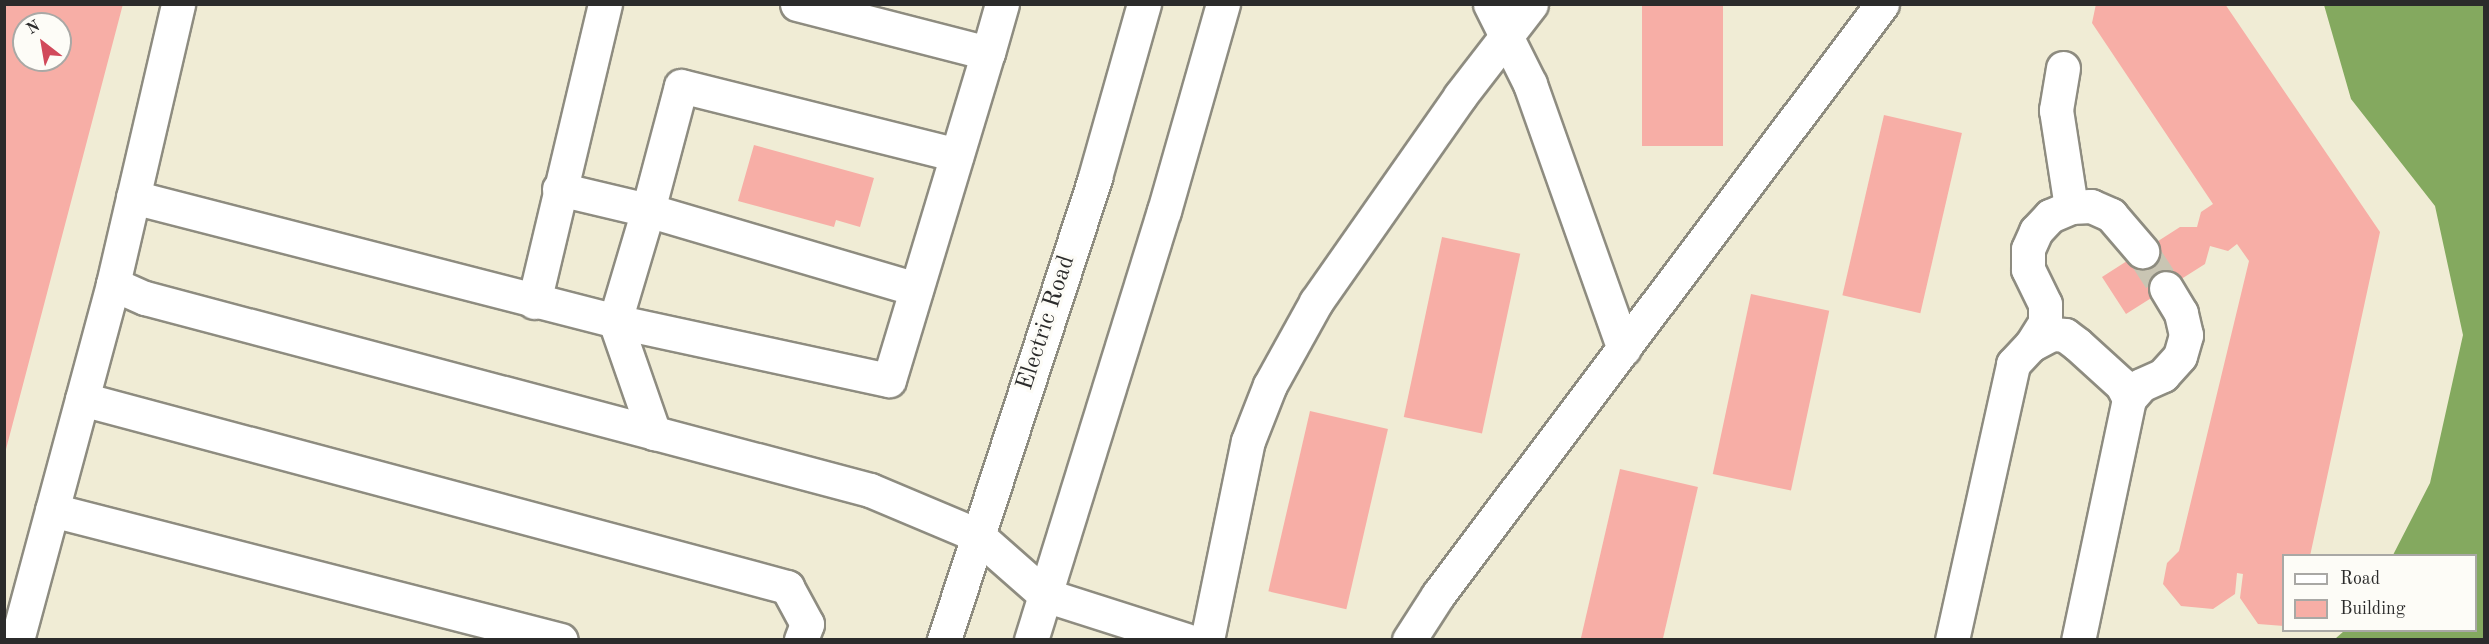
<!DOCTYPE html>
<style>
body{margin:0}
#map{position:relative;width:2489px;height:644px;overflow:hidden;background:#f0ecd5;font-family:"Old Standard TT",serif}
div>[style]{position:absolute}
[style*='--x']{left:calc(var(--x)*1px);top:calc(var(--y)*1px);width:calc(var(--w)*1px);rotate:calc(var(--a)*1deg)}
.forest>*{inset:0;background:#84a95f}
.building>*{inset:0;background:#f7aea6;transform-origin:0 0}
.minor-tunnel>*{height:33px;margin-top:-16.5px;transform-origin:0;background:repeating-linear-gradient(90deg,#c9c5b3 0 33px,transparent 0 49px)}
.roads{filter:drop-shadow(2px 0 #8e8c80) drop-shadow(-2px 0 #8e8c80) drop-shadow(0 2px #8e8c80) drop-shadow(0 -2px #8e8c80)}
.minor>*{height:33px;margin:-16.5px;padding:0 16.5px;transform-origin:16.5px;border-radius:16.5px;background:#fff}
.major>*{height:33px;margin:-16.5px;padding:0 16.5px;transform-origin:16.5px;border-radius:16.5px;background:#fff}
span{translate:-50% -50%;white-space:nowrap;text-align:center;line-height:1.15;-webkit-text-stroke:6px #fdfcf7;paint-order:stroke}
.street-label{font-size:24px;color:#2b2b2b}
.frame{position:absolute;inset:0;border:6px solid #2b2b2b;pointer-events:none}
.legend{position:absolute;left:2282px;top:554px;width:195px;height:78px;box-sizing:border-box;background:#fdfcf7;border:2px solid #a9a8a5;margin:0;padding:8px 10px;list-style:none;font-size:18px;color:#2b2b2b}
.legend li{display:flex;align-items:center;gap:12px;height:30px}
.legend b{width:30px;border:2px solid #a9a8a5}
.north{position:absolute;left:12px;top:12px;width:60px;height:60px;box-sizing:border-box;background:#fdfcf7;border:2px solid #a9a8a5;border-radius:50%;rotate:329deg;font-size:16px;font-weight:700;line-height:24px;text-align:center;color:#2b2b2b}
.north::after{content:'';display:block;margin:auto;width:21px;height:27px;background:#d1495b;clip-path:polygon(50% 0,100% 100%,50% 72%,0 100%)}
</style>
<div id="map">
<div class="forest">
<i style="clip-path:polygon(2324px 5px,2484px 5px,2484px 639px,2335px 639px,2344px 631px,2476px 630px,2476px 556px,2393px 555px,2430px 483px,2463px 335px,2435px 206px,2351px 99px)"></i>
</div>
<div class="building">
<i style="clip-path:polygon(evenodd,4px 4px,123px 4px,5px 453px,4px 453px,4px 4px,24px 24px,60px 24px,60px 60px,24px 60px,24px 24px)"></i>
<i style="left:1642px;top:4px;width:81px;height:142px"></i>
<i style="clip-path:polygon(2096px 4px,2225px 4px,2380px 232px,2310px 556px,2284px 556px,2284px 626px,2258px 624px,2240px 598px,2243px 574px,2237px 573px,2235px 594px,2213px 609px,2181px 606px,2163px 584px,2167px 563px,2179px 551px,2249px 261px,2237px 244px,2228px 251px,2210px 246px,2205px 264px,2126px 314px,2102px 277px,2180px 227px,2197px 227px,2201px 212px,2213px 204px,2092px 23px)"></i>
<i style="left:1884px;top:115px;width:80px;height:185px;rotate:13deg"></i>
<i style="clip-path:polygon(754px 145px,874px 178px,860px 227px,836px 220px,834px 227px,738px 201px)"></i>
<i style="left:1442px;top:237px;width:80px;height:184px;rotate:12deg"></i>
<i style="left:1751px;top:294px;width:80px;height:184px;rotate:12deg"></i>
<i style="left:1310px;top:411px;width:80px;height:185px;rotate:13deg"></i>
<i style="left:1620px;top:469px;width:80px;height:175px;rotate:13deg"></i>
</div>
<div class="minor-tunnel">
<i style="--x:2142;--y:251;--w:44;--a:57"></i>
</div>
<div class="roads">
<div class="minor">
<i style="--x:797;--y:4;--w:197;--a:14.4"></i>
<i style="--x:988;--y:53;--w:51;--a:-74.1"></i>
<i style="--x:1490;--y:4;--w:89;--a:63.4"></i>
<i style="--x:1530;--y:84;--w:281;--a:70.5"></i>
<i style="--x:2063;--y:68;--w:43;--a:99.5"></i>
<i style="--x:2056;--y:110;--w:98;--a:81.2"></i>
<i style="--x:559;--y:189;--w:91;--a:13.3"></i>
<i style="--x:648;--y:210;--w:116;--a:106.6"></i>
<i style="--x:615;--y:321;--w:280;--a:12.2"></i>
<i style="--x:889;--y:380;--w:342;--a:-73.2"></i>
<i style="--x:133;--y:197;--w:498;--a:14.4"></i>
<i style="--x:615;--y:321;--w:119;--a:70.8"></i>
<i style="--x:113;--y:284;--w:35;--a:24"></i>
<i style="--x:145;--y:298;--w:750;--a:14.83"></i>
<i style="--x:870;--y:490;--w:116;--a:22.8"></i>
<i style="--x:977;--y:535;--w:91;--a:41.4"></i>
<i style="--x:1045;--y:595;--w:148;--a:17.7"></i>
<i style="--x:916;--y:289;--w:279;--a:-163.6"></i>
<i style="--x:648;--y:210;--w:128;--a:-75.1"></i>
<i style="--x:681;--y:86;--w:284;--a:14"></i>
<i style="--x:534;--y:302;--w:306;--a:-76.6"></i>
<i style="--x:2031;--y:345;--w:26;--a:-58"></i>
<i style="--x:2045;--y:323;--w:19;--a:-90"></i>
<i style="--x:2045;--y:304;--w:39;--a:-116"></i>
<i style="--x:2028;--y:269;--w:20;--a:-90"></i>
<i style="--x:2028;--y:249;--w:20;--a:-66"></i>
<i style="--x:2036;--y:231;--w:21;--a:-47"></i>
<i style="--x:2050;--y:216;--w:23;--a:-23"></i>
<i style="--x:2071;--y:207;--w:20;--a:-3"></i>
<i style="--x:2091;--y:206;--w:22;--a:24"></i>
<i style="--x:2111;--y:215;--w:48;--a:49.3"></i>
<i style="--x:82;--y:399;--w:730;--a:14.93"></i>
<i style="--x:787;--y:587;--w:42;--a:61.6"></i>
<i style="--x:807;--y:624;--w:17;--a:111"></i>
<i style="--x:2129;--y:399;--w:18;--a:-49"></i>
<i style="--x:2141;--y:385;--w:24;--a:-24"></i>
<i style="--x:2163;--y:375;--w:25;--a:-48"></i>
<i style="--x:2180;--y:356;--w:22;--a:-74"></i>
<i style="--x:2186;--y:335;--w:23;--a:-103"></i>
<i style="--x:2181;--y:313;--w:29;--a:-121"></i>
<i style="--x:52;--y:510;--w:525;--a:14.33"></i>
<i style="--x:17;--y:640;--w:369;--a:-74.9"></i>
<i style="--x:113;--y:284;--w:287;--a:-76.9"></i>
<i style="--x:1207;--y:640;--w:203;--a:-78.4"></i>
<i style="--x:1248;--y:441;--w:60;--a:-68.6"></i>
<i style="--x:1270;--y:385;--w:95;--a:-61"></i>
<i style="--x:1316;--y:302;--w:251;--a:-55"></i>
<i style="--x:1460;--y:96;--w:116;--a:-52.3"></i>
<i style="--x:1409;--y:640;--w:54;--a:-57.2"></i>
<i style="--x:1438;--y:595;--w:739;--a:-53.08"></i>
<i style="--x:1952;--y:640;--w:283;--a:-77.5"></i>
<i style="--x:2013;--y:364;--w:26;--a:-47"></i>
<i style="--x:2031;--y:345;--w:24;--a:-28"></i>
<i style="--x:2052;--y:334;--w:13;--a:4"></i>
<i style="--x:2065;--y:335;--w:15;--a:37"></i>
<i style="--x:2077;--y:344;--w:61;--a:42.3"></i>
<i style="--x:2122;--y:385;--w:16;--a:63"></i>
<i style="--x:2129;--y:399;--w:246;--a:101.9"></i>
</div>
<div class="major">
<i style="--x:944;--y:640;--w:487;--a:-71.9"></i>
<i style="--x:1095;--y:177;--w:180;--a:-74.2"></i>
<i style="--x:1031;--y:640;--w:449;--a:-72.8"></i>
<i style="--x:1164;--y:211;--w:215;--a:-74.1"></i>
</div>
</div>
<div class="street-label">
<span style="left:1047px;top:323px;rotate:-72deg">Electric Road</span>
</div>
<div class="frame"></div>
<ul class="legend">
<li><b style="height:8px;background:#fff"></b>Road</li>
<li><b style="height:16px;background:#f7aea6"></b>Building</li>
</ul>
<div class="north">N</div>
</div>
